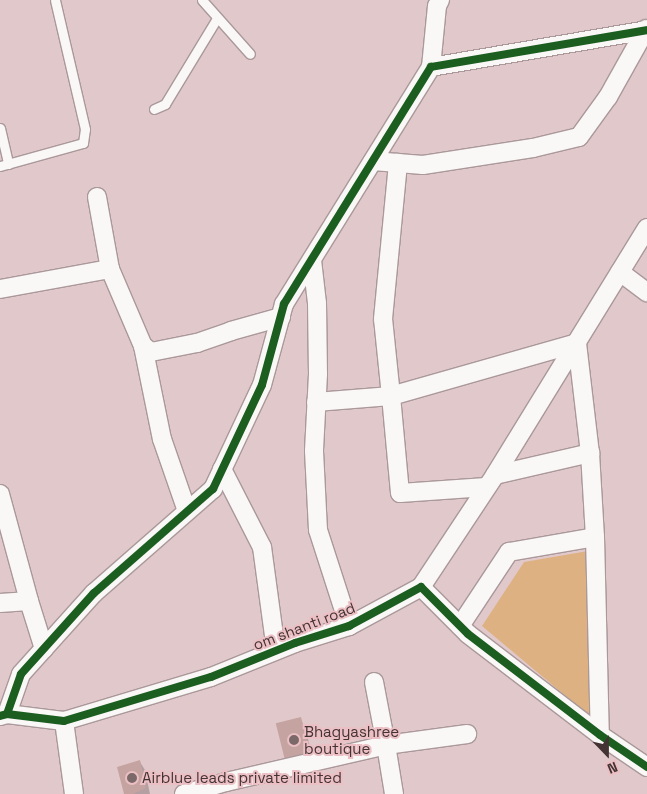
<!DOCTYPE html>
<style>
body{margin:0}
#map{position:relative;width:647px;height:794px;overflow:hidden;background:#e1c9cb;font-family:"Space Grotesk",sans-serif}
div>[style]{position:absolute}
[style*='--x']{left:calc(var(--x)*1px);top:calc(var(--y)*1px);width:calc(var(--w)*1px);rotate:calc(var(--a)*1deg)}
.green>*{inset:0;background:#deb183}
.shadow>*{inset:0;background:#0003}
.building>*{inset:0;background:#c5a3a0;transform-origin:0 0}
.roads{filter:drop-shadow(1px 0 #aa989a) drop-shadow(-1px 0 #aa989a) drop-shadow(0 1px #aa989a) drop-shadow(0 -1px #aa989a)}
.service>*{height:9px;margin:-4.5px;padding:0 4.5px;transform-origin:4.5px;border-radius:4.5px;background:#faf7f7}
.minor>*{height:18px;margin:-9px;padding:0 9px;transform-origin:9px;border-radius:9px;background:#faf7f7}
.cycleway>*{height:8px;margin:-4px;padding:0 4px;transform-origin:4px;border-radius:4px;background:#1b5e20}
.dots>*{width:14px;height:14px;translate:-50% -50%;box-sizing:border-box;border:2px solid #ebbfc3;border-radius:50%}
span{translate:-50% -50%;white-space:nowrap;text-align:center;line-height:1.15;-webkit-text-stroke:4px #ebbfc3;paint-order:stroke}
.street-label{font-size:15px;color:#443334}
.poi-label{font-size:15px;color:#443334}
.left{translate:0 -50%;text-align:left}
.north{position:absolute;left:582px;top:729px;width:50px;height:50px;-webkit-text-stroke:4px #ebbfc3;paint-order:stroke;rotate:158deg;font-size:14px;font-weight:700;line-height:20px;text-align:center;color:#443334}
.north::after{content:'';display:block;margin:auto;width:18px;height:22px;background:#443334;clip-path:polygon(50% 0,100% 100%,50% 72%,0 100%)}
</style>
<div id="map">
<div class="green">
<i style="clip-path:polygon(588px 551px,592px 718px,482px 626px,524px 562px)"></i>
</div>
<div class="shadow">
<i style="clip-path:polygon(300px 719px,305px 727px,315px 766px,278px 724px)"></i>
<i style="clip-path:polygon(140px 762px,145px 770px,150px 794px,125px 794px)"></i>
</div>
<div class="building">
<i style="left:301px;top:717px;width:41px;height:26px;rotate:76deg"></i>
<i style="clip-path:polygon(140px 760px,146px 788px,133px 794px,124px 794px,117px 767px)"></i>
</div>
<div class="roads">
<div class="service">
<i style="--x:202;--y:0;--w:72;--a:48.4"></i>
<i style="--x:154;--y:109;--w:12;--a:-24"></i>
<i style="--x:165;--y:104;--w:100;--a:-58.8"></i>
<i style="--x:0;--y:128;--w:37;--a:77"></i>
<i style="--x:0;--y:166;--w:86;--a:-15.5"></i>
<i style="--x:83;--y:143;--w:14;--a:-82"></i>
<i style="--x:85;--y:129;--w:132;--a:-103.1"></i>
</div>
<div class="minor">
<i style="--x:431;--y:67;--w:61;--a:-84.4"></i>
<i style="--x:437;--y:6;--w:7;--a:-63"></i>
<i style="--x:373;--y:161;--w:50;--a:4.6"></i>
<i style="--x:423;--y:165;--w:111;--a:-8.8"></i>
<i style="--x:533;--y:148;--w:47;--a:-13.4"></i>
<i style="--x:579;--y:137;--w:49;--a:-54.1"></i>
<i style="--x:608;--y:97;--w:78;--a:-60.8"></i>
<i style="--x:97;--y:197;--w:73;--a:79.8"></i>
<i style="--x:312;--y:260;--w:43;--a:83.4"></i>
<i style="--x:317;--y:303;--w:71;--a:89.2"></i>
<i style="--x:318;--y:374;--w:77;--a:93"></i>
<i style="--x:314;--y:451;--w:79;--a:87.1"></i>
<i style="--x:318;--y:530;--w:101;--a:72.1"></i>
<i style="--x:620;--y:272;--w:34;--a:37"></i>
<i style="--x:0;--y:289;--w:112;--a:-10.3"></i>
<i style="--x:110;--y:269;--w:84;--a:66.8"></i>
<i style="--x:143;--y:346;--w:10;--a:37"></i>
<i style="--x:151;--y:352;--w:47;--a:-11.1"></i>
<i style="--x:197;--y:343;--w:36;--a:-19"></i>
<i style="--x:231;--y:331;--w:52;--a:-15.6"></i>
<i style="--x:143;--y:346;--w:95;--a:78.5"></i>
<i style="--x:162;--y:439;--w:76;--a:70.9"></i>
<i style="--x:316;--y:402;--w:75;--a:-4.6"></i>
<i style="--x:391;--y:396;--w:77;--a:-95.9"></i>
<i style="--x:383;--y:319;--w:157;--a:-84.5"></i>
<i style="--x:222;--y:469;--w:88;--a:62.9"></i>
<i style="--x:262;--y:547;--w:104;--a:82.3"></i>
<i style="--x:495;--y:475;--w:98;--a:-13"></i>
<i style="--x:486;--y:487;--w:86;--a:176"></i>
<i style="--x:400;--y:493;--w:97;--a:-95.3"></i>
<i style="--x:391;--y:396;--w:193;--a:-15.9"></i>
<i style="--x:577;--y:343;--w:111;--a:83.3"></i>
<i style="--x:590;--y:453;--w:84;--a:86.6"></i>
<i style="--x:0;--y:494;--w:111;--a:74.8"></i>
<i style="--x:421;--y:587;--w:134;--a:-56.5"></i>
<i style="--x:495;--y:475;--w:290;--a:-58.4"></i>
<i style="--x:0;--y:603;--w:29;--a:-4"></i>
<i style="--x:29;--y:601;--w:50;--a:72.6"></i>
<i style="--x:460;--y:626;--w:89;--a:-56.5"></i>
<i style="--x:509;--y:552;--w:87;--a:-9.9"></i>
<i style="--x:595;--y:537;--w:198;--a:88.6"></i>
<i style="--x:374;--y:682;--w:64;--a:79.2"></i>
<i style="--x:386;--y:745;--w:82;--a:-7.7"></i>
<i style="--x:7;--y:714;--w:42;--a:-70.7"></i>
<i style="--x:21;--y:674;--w:109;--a:-48"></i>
<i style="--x:94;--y:593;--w:158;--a:-41.2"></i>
<i style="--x:213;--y:489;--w:115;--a:-64.8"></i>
<i style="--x:262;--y:385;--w:84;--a:-74.8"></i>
<i style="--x:284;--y:304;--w:279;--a:-58.2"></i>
<i style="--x:431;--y:67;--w:219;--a:-9.7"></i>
<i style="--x:0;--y:716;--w:7;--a:-16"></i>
<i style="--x:7;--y:714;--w:57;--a:7"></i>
<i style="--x:64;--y:721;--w:153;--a:-16.7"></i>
<i style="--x:211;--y:677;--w:91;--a:-22"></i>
<i style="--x:295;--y:643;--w:57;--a:-17.5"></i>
<i style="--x:349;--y:626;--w:82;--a:-28.4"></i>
<i style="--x:421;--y:587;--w:66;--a:45"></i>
<i style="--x:468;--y:634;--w:166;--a:37.4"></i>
<i style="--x:600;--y:735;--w:57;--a:34.2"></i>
<i style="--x:64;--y:721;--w:74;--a:82.2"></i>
<i style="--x:184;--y:794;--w:44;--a:-15.9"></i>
<i style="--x:226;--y:782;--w:164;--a:-13"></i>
<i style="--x:386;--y:745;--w:50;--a:80.7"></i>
</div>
</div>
<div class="cycleway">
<i style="--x:7;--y:714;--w:42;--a:-70.7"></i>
<i style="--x:21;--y:674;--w:109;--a:-48"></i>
<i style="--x:94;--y:593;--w:158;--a:-41.2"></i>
<i style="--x:213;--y:489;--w:115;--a:-64.8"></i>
<i style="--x:262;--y:385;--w:84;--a:-74.8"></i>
<i style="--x:284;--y:304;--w:279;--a:-58.2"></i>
<i style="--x:431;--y:67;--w:219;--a:-9.7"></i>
<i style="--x:0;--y:716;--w:7;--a:-16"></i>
<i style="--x:7;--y:714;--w:57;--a:7"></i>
<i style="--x:64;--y:721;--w:153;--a:-16.7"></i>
<i style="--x:211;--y:677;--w:91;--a:-22"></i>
<i style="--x:295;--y:643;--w:57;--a:-17.5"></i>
<i style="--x:349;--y:626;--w:82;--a:-28.4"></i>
<i style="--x:421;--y:587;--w:66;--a:45"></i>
<i style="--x:468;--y:634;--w:166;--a:37.4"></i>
<i style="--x:600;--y:735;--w:57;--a:34.2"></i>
</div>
<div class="dots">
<i style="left:294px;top:740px;background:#7b6869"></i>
<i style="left:132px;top:778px;background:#7b6869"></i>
</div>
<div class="street-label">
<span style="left:304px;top:626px;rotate:-21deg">om shanti road</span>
</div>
<div class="poi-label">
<span class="left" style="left:304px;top:740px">Bhagyashree<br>boutique</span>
<span class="left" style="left:142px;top:778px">Airblue leads private limited</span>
</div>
<div class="north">N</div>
</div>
